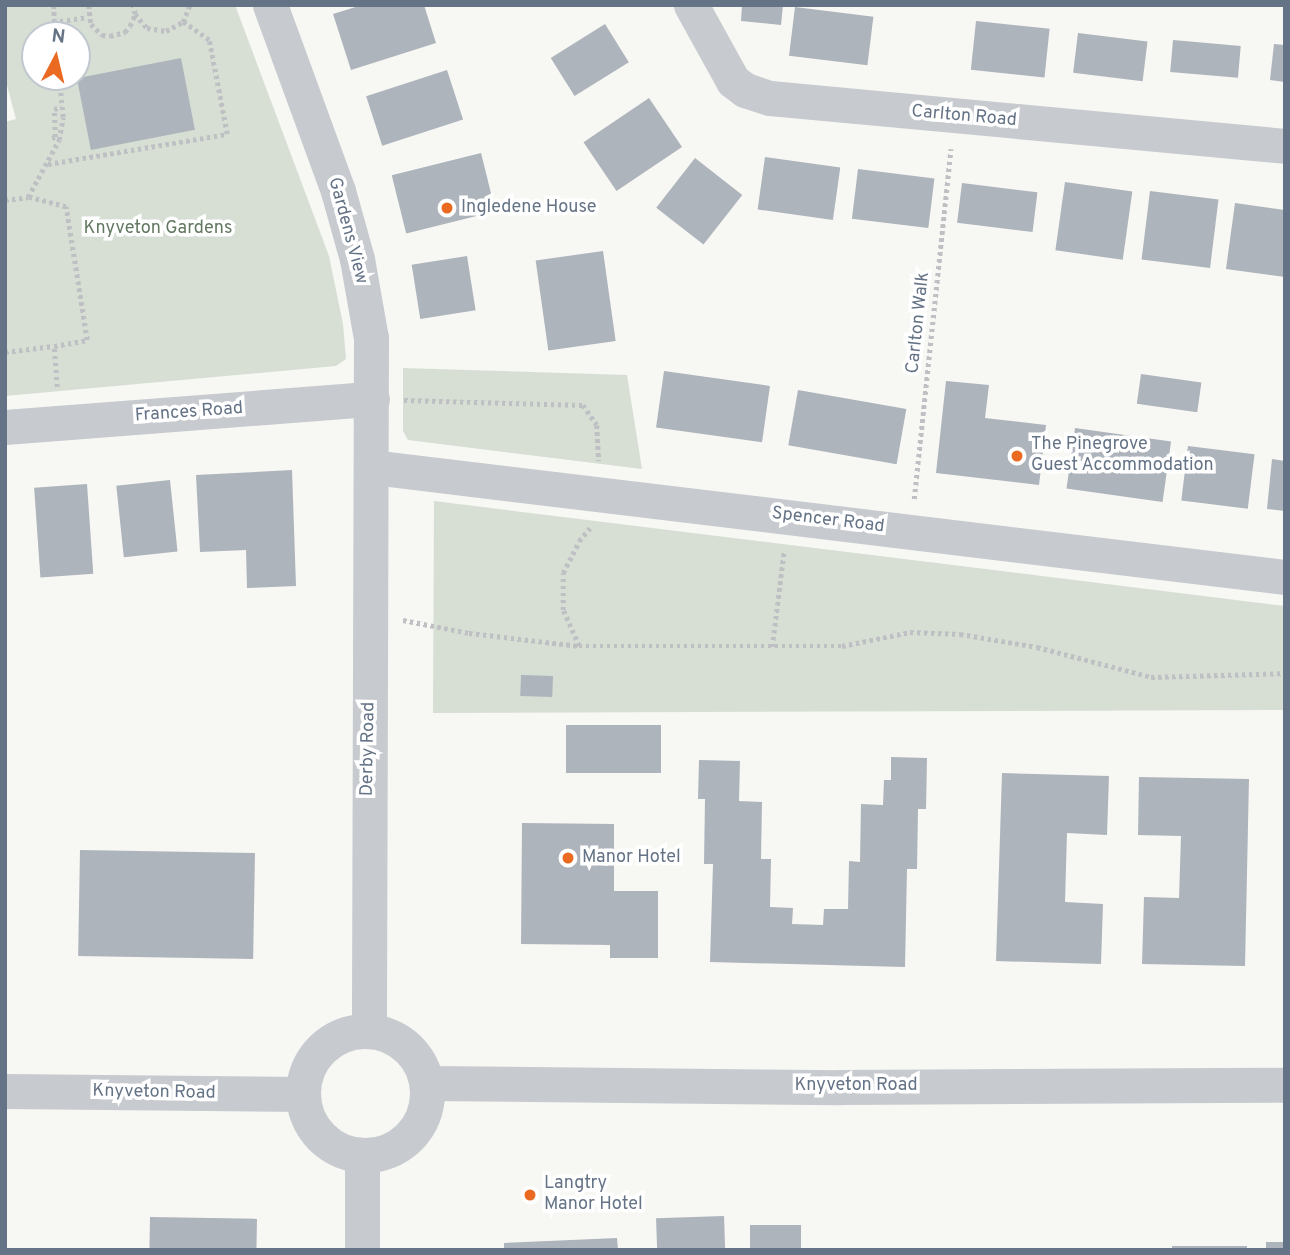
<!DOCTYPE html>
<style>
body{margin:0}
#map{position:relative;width:1290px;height:1255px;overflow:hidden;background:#f7f7f4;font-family:Overpass,sans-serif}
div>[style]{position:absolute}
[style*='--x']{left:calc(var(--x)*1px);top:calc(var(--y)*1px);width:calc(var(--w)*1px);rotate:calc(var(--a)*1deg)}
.green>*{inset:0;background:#d7dfd5}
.building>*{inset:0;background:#aeb4bb;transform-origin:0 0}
.path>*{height:4.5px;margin-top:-2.25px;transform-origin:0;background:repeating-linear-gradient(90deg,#bec0c3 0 3.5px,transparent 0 7px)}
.minor>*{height:35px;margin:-17.5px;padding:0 17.5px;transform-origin:17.5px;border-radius:17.5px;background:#c7cace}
.minor>.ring{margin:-17.5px;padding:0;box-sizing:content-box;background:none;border:35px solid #c7cace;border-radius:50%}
.dots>*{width:19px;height:19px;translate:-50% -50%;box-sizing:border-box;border:4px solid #fff;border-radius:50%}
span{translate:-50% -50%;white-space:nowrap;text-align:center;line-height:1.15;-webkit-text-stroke:7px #fff;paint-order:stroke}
.street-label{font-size:18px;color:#657386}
.poi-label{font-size:18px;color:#657386}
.left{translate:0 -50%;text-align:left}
.park-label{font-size:18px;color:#627860}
.frame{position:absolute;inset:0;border:7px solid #657386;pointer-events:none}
.north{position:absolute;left:21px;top:21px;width:70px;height:70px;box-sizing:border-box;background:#fff;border:2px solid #c1c7cf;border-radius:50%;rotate:7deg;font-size:19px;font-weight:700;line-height:28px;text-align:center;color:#657386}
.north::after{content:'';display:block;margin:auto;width:24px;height:32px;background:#ea6a22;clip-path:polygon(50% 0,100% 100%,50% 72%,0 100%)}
</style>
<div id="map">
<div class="green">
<i style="clip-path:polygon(evenodd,5px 5px,235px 5px,329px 256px,343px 324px,346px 359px,336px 366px,5px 396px,5px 122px,16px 119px,5px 78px,5px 5px,35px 35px,77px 35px,77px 77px,35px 77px,35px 35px)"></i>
<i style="clip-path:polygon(403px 368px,627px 375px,642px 469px,408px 440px,403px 431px)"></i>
<i style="clip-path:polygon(434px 501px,1285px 606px,1285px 710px,433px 713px)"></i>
</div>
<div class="building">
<i style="clip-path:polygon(362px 5px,424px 5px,436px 43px,351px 70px,333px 14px)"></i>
<i style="clip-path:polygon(742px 5px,783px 5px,781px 25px,741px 21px)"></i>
<i style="left:795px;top:7px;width:79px;height:49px;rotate:7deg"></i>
<i style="left:976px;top:21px;width:74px;height:49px;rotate:6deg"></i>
<i style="left:605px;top:24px;width:45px;height:64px;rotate:58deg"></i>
<i style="left:1078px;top:33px;width:70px;height:40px;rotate:7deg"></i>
<i style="left:1173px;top:40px;width:68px;height:32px;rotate:5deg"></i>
<i style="clip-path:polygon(1274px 44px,1285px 45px,1285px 82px,1270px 80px)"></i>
<i style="left:181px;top:58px;width:73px;height:106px;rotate:79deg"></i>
<i style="left:447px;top:70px;width:52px;height:85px;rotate:72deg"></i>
<i style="left:649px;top:98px;width:59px;height:79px;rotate:56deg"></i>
<i style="left:481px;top:153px;width:60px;height:92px;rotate:76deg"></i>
<i style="left:765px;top:157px;width:76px;height:53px;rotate:8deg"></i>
<i style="left:695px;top:158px;width:60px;height:63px;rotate:38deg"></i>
<i style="left:858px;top:169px;width:77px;height:50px;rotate:7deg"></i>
<i style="left:1065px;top:182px;width:68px;height:69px;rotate:8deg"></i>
<i style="left:962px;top:183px;width:76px;height:40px;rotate:7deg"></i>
<i style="left:1150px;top:191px;width:69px;height:69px;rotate:7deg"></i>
<i style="clip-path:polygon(1235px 203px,1285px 210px,1285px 277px,1226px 269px)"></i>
<i style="left:603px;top:251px;width:91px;height:68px;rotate:82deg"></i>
<i style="left:467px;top:256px;width:55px;height:56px;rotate:81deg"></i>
<i style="left:664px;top:371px;width:107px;height:57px;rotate:8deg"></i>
<i style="left:1141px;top:374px;width:61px;height:30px;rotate:8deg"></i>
<i style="clip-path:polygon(946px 381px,989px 385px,985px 418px,1046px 425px,1039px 485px,936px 473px)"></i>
<i style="left:798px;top:390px;width:110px;height:56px;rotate:10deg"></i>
<i style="left:1075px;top:428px;width:97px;height:61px;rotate:8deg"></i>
<i style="left:1188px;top:446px;width:67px;height:55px;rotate:7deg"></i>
<i style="clip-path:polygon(1272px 459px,1285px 461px,1285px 511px,1267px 509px)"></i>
<i style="clip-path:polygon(292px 470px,296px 586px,247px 588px,246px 550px,200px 552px,196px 475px)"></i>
<i style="left:170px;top:480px;width:72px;height:54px;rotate:84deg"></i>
<i style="left:87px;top:484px;width:90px;height:53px;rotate:86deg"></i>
<i style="left:521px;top:675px;width:32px;height:21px;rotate:2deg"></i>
<i style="left:566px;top:725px;width:95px;height:48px"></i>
<i style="clip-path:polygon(891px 757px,927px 758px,926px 809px,918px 809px,917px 869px,907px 869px,905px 967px,710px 962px,713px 864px,704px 864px,705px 799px,698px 799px,699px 760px,740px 761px,739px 801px,762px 802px,761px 859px,771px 859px,770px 907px,793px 908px,792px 924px,823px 925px,824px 909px,848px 909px,849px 861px,860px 862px,861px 804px,883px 805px,884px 780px,891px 780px)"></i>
<i style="clip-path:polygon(1002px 773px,1109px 776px,1107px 835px,1067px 833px,1065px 902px,1103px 904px,1101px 964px,996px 961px)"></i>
<i style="clip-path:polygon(1139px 777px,1249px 779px,1245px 966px,1142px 964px,1144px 897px,1179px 898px,1181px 836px,1138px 835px)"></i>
<i style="clip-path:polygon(522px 823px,614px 824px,614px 891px,658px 891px,658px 958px,610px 958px,610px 945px,521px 944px)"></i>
<i style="left:80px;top:850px;width:175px;height:106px;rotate:1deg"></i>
<i style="left:724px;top:1216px;width:34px;height:68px;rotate:88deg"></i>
<i style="left:150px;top:1217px;width:107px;height:33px;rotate:1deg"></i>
<i style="left:750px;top:1225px;width:51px;height:25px"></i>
<i style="clip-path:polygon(617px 1238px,618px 1250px,504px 1250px,504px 1243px)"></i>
<i style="left:1266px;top:1242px;width:19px;height:8px"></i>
<i style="left:1172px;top:1246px;width:75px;height:4px"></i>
</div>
<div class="path">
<i style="--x:54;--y:5;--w:30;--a:88"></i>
<i style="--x:89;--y:5;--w:19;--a:84"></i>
<i style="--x:91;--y:24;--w:16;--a:45"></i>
<i style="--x:102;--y:35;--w:8;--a:7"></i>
<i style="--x:110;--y:36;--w:16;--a:-15"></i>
<i style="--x:125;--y:32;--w:8;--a:-50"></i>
<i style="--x:130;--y:26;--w:13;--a:-67"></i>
<i style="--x:135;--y:14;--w:9;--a:-103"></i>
<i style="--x:135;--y:14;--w:18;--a:49"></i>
<i style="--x:147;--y:28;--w:19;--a:9"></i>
<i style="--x:166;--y:31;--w:19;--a:-28"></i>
<i style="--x:183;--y:22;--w:18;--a:-68"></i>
<i style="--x:53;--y:22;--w:35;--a:-8"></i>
<i style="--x:52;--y:138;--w:3;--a:-18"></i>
<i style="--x:55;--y:137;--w:28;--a:-92"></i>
<i style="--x:54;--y:109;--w:8;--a:-14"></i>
<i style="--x:48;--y:164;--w:181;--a:-9.5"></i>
<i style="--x:227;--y:134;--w:96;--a:-100.8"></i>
<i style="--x:209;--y:40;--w:32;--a:-145"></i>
<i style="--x:5;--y:200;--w:23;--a:-7"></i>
<i style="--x:5;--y:352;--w:49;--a:-7"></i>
<i style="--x:57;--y:387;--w:41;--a:-94.2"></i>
<i style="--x:54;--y:346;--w:34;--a:-10"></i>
<i style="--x:87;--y:340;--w:135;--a:-99"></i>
<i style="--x:66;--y:207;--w:39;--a:-165"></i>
<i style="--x:28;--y:197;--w:65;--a:-61.5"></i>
<i style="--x:59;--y:140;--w:23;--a:-80"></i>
<i style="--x:63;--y:117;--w:40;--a:-95.7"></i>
<i style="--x:404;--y:400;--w:179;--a:1.6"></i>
<i style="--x:583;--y:405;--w:24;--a:55"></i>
<i style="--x:597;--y:425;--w:36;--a:87"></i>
<i style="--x:914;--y:499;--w:352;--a:-84"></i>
<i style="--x:403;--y:620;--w:67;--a:11.1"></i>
<i style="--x:469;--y:633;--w:111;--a:6.7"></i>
<i style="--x:579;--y:646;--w:263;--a:0"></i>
<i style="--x:842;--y:646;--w:69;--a:-11.6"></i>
<i style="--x:910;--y:632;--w:50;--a:2.3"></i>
<i style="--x:960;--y:634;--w:78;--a:9.6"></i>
<i style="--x:1037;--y:647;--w:118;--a:14.7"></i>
<i style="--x:1151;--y:677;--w:134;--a:-1.7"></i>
<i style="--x:579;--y:646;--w:39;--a:-114"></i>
<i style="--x:563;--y:610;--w:37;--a:-90"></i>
<i style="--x:563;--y:573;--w:36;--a:-63"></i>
<i style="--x:579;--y:541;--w:17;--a:-50"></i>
<i style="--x:772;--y:647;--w:97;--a:-82.9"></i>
</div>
<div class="minor">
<i style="--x:270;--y:5;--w:198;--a:69.9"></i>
<i style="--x:338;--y:191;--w:71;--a:74.4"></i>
<i style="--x:357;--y:259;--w:80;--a:80"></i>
<i style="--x:371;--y:338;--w:692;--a:90.17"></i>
<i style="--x:691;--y:5;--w:87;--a:61.1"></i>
<i style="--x:733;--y:81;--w:15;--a:37"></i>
<i style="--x:745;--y:90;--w:26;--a:18"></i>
<i style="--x:770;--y:98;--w:517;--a:5.32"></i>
<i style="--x:5;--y:427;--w:368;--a:-4.4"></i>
<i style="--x:372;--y:467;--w:920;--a:6.87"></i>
<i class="ring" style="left:303px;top:1031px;width:89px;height:89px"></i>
<i style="--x:427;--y:1083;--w:413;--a:0.6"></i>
<i style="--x:840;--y:1087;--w:445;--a:-0.3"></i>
<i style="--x:5;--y:1091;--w:298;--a:0.6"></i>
<i style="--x:362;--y:1155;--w:95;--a:90"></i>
</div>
<div class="dots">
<i style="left:447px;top:208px;background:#ea6a22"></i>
<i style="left:1017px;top:456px;background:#ea6a22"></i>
<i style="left:568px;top:858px;background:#ea6a22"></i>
<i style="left:530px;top:1195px;background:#ea6a22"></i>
</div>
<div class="street-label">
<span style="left:964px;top:117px;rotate:5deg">Carlton Road</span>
<span style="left:347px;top:231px;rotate:75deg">Gardens View</span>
<span style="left:919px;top:323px;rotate:-84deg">Carlton Walk</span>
<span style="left:189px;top:413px;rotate:-4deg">Frances Road</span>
<span style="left:828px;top:521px;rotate:7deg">Spencer Road</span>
<span style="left:369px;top:749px;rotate:-89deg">Derby Road</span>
<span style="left:856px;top:1086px">Knyveton Road</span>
<span style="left:154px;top:1093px;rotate:1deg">Knyveton Road</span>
</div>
<div class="poi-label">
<span class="left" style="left:461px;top:208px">Ingledene House</span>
<span class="left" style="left:1031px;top:456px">The Pinegrove<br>Guest Accommodation</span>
<span class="left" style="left:582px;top:858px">Manor Hotel</span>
<span class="left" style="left:544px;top:1195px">Langtry<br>Manor Hotel</span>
</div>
<div class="park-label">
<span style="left:158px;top:229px">Knyveton Gardens</span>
</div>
<div class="frame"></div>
<div class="north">N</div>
</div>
